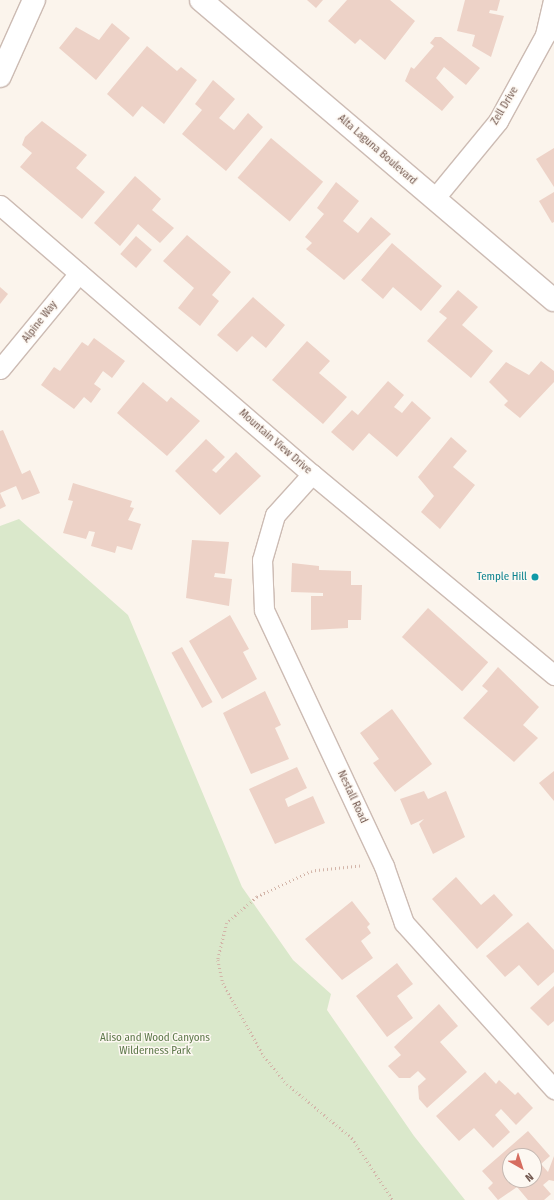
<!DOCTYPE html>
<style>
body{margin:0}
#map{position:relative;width:554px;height:1200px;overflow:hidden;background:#fbf4ec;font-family:"Fira Sans Condensed",sans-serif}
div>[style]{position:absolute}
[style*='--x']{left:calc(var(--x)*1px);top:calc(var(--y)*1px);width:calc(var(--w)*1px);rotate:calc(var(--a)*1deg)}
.green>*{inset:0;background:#dae8cb}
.building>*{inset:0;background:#edd2c7;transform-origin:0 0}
.path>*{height:2.5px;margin-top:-1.25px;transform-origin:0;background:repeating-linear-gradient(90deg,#d3b5a9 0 1px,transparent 0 4px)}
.roads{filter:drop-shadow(1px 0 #ccbbb3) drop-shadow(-1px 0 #ccbbb3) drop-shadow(0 1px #ccbbb3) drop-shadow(0 -1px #ccbbb3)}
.minor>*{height:19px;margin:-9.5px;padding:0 9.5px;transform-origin:9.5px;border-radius:9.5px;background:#fff}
.tertiary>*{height:22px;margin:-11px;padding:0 11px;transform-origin:11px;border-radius:11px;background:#fff}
.secondary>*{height:22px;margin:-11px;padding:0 11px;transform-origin:11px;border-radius:11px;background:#fff}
.dots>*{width:11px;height:11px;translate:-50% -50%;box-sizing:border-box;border:2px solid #fdf8f2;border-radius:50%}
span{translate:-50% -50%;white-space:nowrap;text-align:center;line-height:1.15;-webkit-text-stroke:3px #fdf8f2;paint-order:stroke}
.street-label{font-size:11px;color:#745a51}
.culture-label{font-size:11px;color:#0d838f}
.right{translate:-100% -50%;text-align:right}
.park-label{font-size:11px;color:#5d784a}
.north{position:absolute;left:502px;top:1148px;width:40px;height:40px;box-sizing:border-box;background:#fdf8f2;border:1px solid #c6b9b2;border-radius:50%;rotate:141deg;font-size:11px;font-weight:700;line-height:16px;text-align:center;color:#745a51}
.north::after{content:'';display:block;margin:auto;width:14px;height:18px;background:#d66d60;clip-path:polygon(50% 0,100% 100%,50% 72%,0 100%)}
</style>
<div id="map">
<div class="green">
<i style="clip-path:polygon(19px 519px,128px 615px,242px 887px,293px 960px,331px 994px,327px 1010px,414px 1136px,465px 1200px,0 1200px,0 526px)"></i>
</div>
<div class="building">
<i style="clip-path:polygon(307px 0,323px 0,316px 8px)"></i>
<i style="clip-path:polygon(347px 0,390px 0,415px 21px,385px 60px,360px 39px,355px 44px,328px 21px)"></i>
<i style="clip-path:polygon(465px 0,500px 0,497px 11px,490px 10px,489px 13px,504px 16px,491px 57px,472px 46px,475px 35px,457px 31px)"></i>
<i style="clip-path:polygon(112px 23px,130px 38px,96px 80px,59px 48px,76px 27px,99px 40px)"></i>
<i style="clip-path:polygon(435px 37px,441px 37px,480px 68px,466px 85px,444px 67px,436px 78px,454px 97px,442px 111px,405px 81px,411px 67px,414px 69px,434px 46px,430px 43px)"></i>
<i style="clip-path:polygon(147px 46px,177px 71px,181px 67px,197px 80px,164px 124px,142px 106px,133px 117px,107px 94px)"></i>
<i style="clip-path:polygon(213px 80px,235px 99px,219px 118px,234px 130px,248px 113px,263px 127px,226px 171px,182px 134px,202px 110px,195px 104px)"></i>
<i style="clip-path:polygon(42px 121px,87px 155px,76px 168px,105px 192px,82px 219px,20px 167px,32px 153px,22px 145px,25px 137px)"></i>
<i style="left:271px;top:138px;width:68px;height:52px;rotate:40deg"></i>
<i style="clip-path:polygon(554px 148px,554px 187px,536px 159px)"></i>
<i style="clip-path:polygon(135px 176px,161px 199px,152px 210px,174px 228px,160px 243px,138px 224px,120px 246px,94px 223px)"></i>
<i style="clip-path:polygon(336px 182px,359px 201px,343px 221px,358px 233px,371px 217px,391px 234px,344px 280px,306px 249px,312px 243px,305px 237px,324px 214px,317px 208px)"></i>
<i style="clip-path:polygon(554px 192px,554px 222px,552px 223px,539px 201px)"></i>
<i style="clip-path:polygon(187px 235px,231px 272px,212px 295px,219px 301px,200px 326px,178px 308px,194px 288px,163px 261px)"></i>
<i style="left:136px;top:236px;width:21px;height:24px;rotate:41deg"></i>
<i style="clip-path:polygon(392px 243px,442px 286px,421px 311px,393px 287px,383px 299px,361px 280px)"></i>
<i style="clip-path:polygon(0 287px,8px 294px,0 304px)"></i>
<i style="clip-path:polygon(458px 290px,478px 307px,462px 325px,493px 351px,471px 378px,427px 341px,447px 318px,439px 312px)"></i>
<i style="clip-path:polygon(253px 297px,285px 325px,266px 348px,252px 336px,237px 352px,217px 335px)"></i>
<i style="clip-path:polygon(94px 338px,125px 361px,112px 378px,103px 371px,94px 384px,101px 389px,91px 403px,84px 397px,74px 409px,41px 385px,54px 367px,60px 371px,82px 342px,88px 346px)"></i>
<i style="clip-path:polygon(307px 341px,330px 361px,319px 373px,347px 397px,323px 424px,272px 380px)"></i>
<i style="clip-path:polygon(541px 361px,554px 371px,554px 382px,520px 418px,504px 405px,508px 401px,489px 382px,506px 362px,529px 375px)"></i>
<i style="clip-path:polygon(388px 381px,404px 395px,394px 407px,402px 413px,412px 401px,431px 418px,397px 457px,369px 433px,353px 451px,331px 432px,352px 410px,358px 415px)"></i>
<i style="clip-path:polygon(143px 382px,167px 402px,171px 397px,200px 421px,167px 456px,117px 413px)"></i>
<i style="clip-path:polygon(3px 430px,22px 474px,30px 470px,40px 493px,22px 500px,16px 486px,0 493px,6px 506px,0 509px,0 431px)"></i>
<i style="clip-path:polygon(451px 437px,467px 451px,453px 467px,475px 485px,440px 529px,421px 512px,434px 496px,418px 477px)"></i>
<i style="clip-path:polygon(206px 439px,225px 457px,212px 470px,216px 473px,236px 452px,261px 476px,220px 515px,175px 471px)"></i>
<i style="clip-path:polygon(73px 483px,132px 501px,130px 507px,134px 508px,128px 520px,141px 524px,132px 550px,117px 546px,115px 553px,91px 546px,95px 532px,89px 531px,86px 539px,63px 533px,73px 501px,68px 500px)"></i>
<i style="clip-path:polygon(192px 540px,229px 542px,225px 574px,215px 573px,214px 577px,232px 579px,229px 606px,186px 598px)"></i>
<i style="clip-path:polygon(292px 563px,319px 566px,319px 570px,351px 571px,351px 585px,362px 585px,361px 620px,348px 620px,348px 628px,311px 630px,311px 596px,323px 596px,323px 593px,291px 592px)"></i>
<i style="left:428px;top:608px;width:81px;height:39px;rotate:42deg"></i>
<i style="clip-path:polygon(230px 615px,249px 649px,243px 652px,257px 679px,222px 699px,189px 641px)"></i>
<i style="left:182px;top:647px;width:63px;height:12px;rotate:61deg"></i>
<i style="clip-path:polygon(498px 667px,539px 707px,523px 725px,538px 738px,514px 762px,463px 718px,488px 691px,482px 686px)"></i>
<i style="clip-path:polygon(265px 691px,281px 725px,275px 728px,289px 759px,251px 774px,223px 713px)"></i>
<i style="clip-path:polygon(392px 709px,432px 764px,395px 792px,373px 763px,379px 759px,360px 733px)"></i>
<i style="clip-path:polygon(297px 767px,307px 788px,285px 799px,288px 807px,313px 796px,325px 823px,275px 844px,249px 789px)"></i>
<i style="clip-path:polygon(554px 771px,554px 801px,539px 783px)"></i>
<i style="clip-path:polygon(424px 791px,428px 799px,446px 791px,465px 837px,433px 854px,419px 824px,424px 819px,411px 825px,400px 799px)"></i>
<i style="clip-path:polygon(456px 877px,481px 905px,494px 894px,513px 915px,477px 949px,432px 899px)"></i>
<i style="clip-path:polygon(352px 901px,370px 924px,367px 927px,371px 933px,361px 941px,373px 958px,342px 980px,305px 939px)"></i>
<i style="clip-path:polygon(528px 922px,554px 950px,554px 972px,538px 986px,519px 965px,505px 977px,486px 956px)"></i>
<i style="clip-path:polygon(397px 963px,413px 984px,397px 996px,413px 1018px,387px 1037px,356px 996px)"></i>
<i style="clip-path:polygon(554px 986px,554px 1021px,548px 1026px,530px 1008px)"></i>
<i style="clip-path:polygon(439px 1004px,458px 1026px,440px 1042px,467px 1072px,427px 1108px,419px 1099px,418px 1086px,426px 1079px,418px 1071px,410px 1078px,399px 1078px,388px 1066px,401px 1055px,394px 1047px)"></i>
<i style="clip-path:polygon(485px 1072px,496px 1084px,499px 1080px,515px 1095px,518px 1092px,533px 1108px,516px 1125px,501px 1109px,495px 1115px,510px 1132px,493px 1148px,474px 1128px,459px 1141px,436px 1116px)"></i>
<i style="clip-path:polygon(evenodd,528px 1131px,550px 1156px,541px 1164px,548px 1172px,554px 1156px,554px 1181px,549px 1180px,543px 1185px,551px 1194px,544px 1200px,528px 1200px,517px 1187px,498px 1200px,488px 1188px,493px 1183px,482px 1171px,528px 1131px,510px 1156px,534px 1156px,534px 1180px,510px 1180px,510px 1156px)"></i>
</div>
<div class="path">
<i style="--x:360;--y:866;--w:48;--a:174.1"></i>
<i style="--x:312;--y:871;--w:61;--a:154.7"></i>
<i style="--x:257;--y:897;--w:40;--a:139"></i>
<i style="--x:227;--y:923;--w:38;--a:104"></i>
<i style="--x:218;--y:960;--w:24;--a:78"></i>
<i style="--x:223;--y:983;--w:84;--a:60.7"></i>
<i style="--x:264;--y:1056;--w:36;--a:51"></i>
<i style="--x:287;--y:1084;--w:85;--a:39.7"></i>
<i style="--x:352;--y:1138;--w:74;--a:56.5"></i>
</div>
<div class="roads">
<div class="minor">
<i style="--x:434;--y:199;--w:101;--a:-50.6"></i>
<i style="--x:498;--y:121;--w:98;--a:-61.3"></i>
<i style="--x:545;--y:35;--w:36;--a:-77"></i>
<i style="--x:0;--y:205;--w:412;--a:40.8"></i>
<i style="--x:312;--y:474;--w:315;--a:39.7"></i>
<i style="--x:0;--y:369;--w:124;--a:-50.5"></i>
<i style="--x:312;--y:474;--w:55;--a:132.1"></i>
<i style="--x:275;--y:515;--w:47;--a:106.1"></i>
<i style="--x:262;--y:560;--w:50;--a:87.7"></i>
<i style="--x:264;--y:610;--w:283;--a:64.9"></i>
<i style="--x:384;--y:866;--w:60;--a:70.7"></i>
<i style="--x:404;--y:923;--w:224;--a:47.9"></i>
</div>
<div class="tertiary">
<i style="--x:0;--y:76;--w:83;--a:-65.9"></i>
</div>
<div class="secondary">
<i style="--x:201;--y:0;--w:463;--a:40.4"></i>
</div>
</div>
<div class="dots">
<i style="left:535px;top:577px;background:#0f9aa8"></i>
</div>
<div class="street-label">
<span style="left:505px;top:106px;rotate:-59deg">Zell Drive</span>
<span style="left:377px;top:150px;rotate:41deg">Alta Laguna Boulevard</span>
<span style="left:40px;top:322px;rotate:-52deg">Alpine Way</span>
<span style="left:275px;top:442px;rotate:41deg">Mountain View Drive</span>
<span style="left:352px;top:797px;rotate:65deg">Nestall Road</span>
</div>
<div class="culture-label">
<span class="right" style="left:527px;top:577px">Temple Hill</span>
</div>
<div class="park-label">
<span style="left:155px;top:1045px">Aliso and Wood Canyons<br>Wilderness Park</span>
</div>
<div class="north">N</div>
</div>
